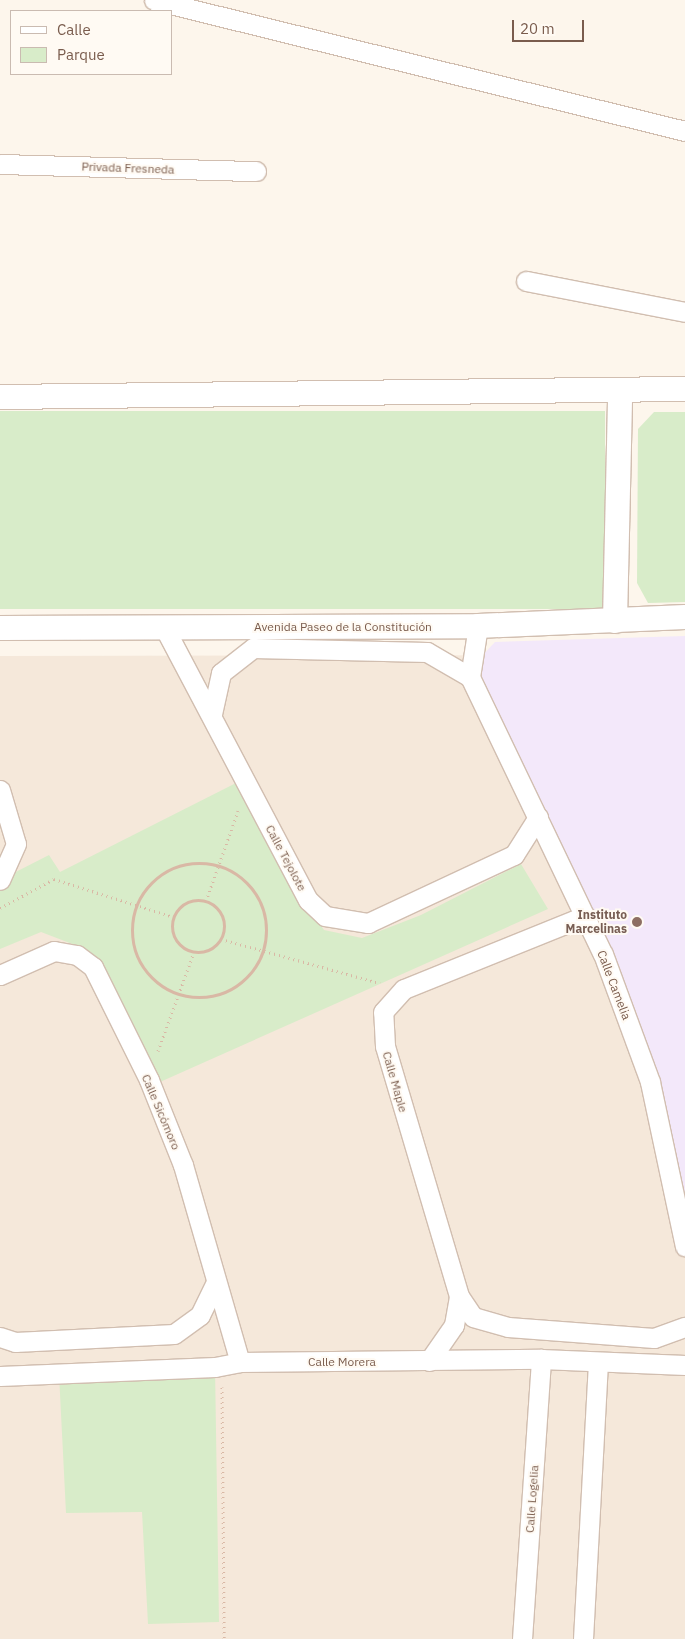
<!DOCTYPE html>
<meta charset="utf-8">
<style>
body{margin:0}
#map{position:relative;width:685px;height:1639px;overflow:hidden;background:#fdf6ec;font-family:"IBM Plex Sans",sans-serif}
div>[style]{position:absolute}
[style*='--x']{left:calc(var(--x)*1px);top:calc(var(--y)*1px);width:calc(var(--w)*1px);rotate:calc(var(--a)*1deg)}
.residential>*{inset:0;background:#f5e8da}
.education>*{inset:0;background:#f3e8fa}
.green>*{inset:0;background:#d8ecc9;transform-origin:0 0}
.path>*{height:3px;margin-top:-1.5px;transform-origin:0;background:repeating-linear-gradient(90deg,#d9b8a5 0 1px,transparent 0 5px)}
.path>.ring{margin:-1.5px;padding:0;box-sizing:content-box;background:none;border:3px solid #d9b8a5;border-radius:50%}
.roads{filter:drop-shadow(1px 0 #d1beb0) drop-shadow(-1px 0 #d1beb0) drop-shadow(0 1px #d1beb0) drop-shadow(0 -1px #d1beb0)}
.minor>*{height:19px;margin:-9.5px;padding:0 9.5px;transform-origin:9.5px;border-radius:9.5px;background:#fff}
.tertiary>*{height:24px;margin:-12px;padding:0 12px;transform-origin:12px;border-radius:12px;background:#fff}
.dots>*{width:14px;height:14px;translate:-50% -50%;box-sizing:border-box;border:2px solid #fffaf3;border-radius:50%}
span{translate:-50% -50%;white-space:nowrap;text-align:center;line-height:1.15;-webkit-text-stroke:4px #fffaf3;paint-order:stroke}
.street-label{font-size:12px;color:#7a5c4d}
.education-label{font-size:12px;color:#785e54;font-weight:700}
.right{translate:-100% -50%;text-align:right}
.legend{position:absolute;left:10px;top:10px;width:162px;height:65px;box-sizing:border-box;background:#fffaf3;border:1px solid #cabbb1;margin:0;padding:6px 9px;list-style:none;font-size:15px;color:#7a5c4d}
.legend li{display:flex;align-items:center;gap:10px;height:25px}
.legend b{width:25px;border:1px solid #cabbb1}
.scale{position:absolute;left:512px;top:20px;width:72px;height:22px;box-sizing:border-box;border:2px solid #7a5c4d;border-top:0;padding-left:6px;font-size:15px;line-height:18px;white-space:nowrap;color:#7a5c4d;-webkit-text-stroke:4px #fffaf3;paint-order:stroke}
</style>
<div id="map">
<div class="residential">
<i style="clip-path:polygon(685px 648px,685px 1639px,0 1639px,0 656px,589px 655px)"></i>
</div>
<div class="education">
<i style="clip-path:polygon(685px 636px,685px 1244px,601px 944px,465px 674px,495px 642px)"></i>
</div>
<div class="green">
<i style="left:605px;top:411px;width:198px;height:605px;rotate:90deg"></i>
<i style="clip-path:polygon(654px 412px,685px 412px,685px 602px,648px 603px,637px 583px,638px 429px)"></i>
<i style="clip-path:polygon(238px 782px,277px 862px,324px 930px,362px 938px,421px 915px,521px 864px,548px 909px,160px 1082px,134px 1032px,75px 945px,41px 932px,0 949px,0 880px,49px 855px,60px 872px)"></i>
<i style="clip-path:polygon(215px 1367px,219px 1622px,148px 1624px,142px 1512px,66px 1513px,59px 1374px)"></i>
</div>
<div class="path">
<i class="ring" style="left:132px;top:863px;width:131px;height:131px"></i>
<i class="ring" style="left:172px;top:900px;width:49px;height:49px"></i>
<i style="--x:206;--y:901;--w:96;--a:-70.4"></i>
<i style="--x:0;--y:908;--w:61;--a:-28.2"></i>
<i style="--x:54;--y:879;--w:126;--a:17.6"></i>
<i style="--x:221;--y:939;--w:165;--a:15.5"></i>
<i style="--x:158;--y:1051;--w:105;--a:-70"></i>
<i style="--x:222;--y:1387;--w:252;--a:89.5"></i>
</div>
<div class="roads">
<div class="minor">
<i style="--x:154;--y:0;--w:547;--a:13.86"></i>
<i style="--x:0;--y:164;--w:256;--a:1.6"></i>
<i style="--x:526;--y:281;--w:162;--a:11"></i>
<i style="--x:478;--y:626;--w:52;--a:98.9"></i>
<i style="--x:470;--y:677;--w:307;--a:64.4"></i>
<i style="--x:603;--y:954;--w:136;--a:69.8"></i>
<i style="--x:650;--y:1082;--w:168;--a:78"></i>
<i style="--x:164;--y:627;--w:309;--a:62.2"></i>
<i style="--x:308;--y:900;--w:23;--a:43"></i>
<i style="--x:325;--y:916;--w:44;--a:9.2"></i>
<i style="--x:368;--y:923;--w:161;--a:-25"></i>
<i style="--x:514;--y:855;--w:45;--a:-57.7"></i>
<i style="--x:212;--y:714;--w:42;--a:-77.6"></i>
<i style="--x:221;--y:673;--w:41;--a:-38"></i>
<i style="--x:253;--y:648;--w:174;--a:1.3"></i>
<i style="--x:427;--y:652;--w:50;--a:30.2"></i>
<i style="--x:0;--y:790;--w:56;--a:73.5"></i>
<i style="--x:16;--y:844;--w:39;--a:114"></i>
<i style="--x:0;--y:975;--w:59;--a:-24"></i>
<i style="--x:54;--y:951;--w:23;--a:10"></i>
<i style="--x:77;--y:955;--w:20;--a:37"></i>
<i style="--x:93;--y:967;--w:126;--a:63.6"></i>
<i style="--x:149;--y:1080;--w:92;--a:68.2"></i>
<i style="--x:183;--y:1165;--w:205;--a:73.9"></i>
<i style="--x:459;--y:1296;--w:25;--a:56"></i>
<i style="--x:473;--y:1317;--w:36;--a:16"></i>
<i style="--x:508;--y:1327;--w:146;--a:4.3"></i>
<i style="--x:654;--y:1338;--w:33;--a:-20"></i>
<i style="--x:0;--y:1337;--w:16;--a:18"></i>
<i style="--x:15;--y:1342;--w:159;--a:-2.9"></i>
<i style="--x:174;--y:1334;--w:32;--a:-36"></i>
<i style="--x:200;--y:1315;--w:37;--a:-64"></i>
<i style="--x:429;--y:1361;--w:44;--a:-55.2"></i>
<i style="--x:454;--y:1325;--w:29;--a:-80"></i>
<i style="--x:459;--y:1296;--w:261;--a:-106.5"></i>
<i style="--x:385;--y:1046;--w:34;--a:-93"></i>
<i style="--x:383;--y:1012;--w:31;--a:-48"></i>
<i style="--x:404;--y:989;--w:195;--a:-22"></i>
<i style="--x:0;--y:1376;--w:215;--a:-2.4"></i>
<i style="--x:215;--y:1367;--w:25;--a:-11"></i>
<i style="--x:240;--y:1362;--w:301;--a:-0.6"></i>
<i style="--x:541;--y:1359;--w:144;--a:2.4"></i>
<i style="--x:522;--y:1639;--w:281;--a:-86.1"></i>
<i style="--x:583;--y:1639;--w:276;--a:-86.9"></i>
</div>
<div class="tertiary">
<i style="--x:0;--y:397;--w:685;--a:-0.67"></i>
<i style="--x:615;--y:621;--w:229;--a:-88.7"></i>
<i style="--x:0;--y:628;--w:478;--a:-0.2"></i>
<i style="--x:478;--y:626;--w:207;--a:-2.5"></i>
</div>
</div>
<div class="dots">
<i style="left:637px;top:922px;background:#8d6e63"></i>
</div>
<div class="street-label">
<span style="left:128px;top:168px;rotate:2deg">Privada Fresneda</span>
<span style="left:343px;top:627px">Avenida Paseo de la Constitución</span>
<span style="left:286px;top:858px;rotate:62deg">Calle Tejolote</span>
<span style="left:614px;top:985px;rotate:69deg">Calle Camelia</span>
<span style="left:395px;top:1082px;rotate:74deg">Calle Maple</span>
<span style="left:161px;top:1112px;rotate:67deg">Calle Sicómoro</span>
<span style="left:342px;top:1362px">Calle Morera</span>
<span style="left:532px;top:1499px;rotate:-86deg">Calle Logelia</span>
</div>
<div class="education-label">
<span class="right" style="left:627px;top:922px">Instituto<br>Marcelinas</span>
</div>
<ul class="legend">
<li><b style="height:6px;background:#fff"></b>Calle</li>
<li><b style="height:14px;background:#d8ecc9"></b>Parque</li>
</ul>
<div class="scale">20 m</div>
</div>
